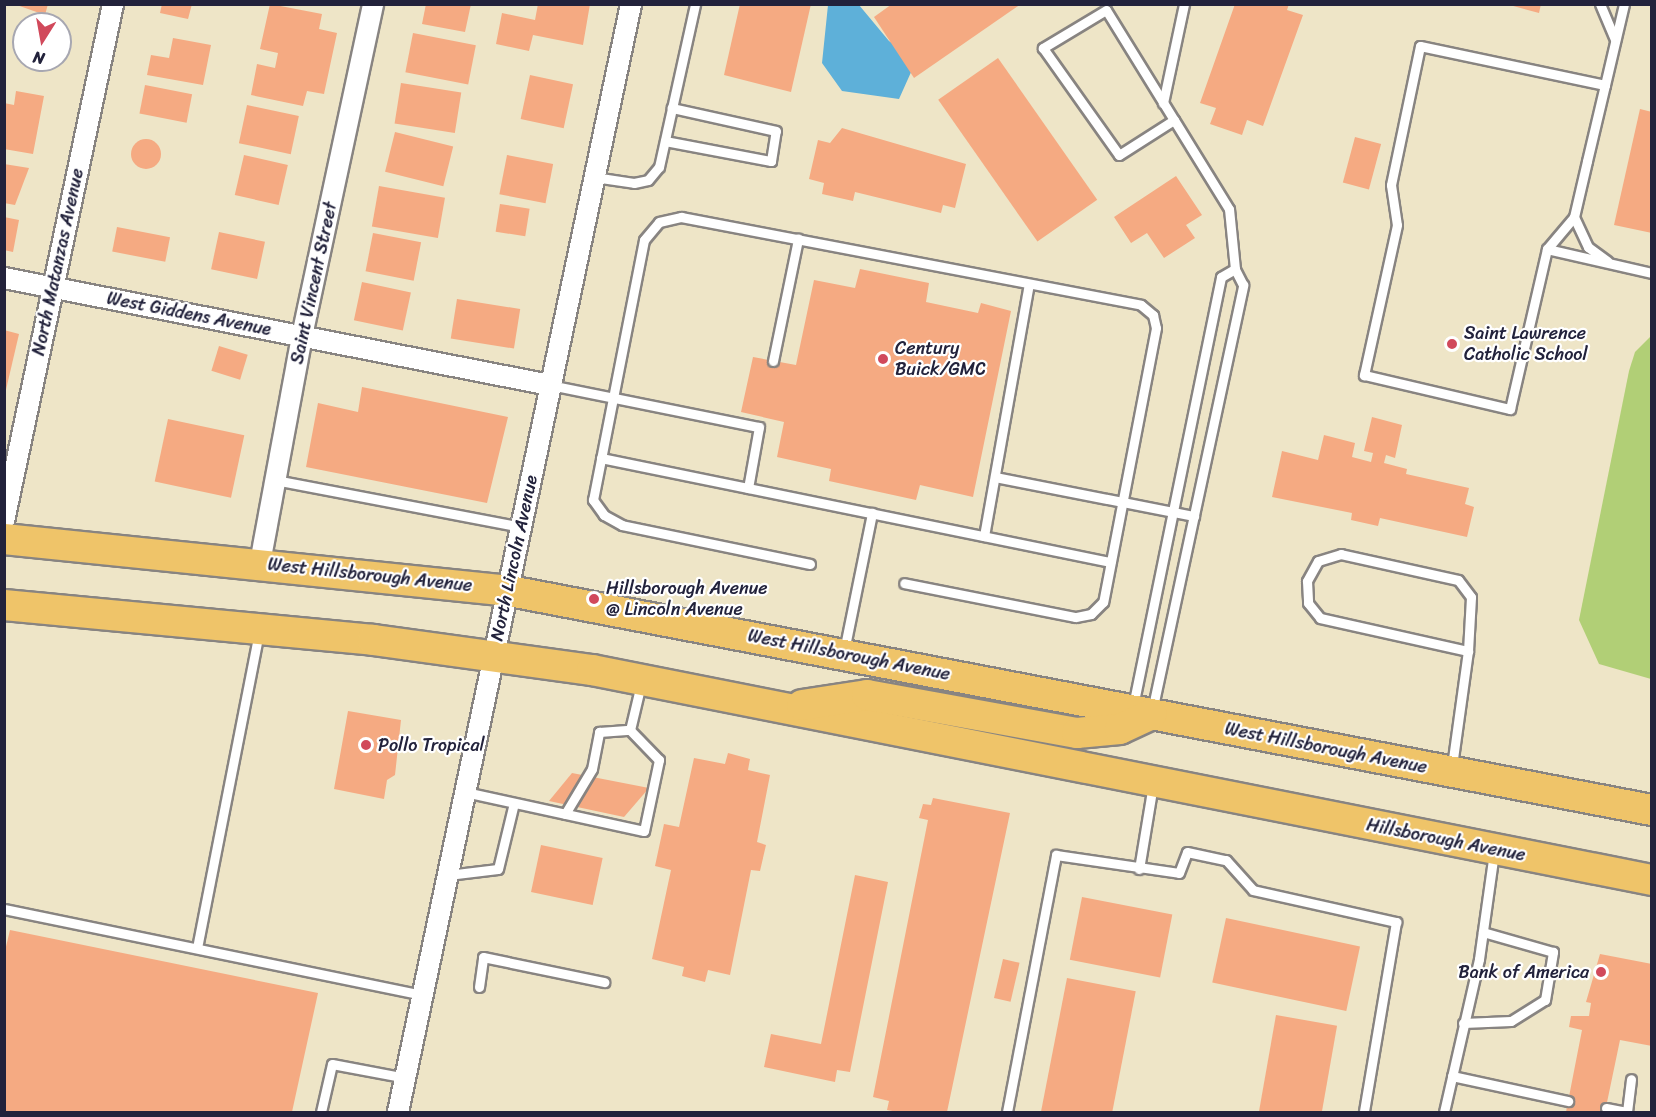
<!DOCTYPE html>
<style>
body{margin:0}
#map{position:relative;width:1656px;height:1117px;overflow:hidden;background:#eee5c7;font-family:Sriracha,sans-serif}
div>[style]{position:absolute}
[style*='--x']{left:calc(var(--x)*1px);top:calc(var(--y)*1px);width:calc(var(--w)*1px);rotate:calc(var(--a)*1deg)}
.green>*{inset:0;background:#b1cf76}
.water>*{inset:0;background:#5eb0d9}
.building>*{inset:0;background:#f5aa82;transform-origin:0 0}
.round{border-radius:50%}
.roads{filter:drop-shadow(2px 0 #888481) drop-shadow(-2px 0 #888481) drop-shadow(0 2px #888481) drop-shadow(0 -2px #888481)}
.service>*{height:9px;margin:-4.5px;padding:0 4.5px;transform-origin:4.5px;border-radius:4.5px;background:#fff}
.minor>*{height:20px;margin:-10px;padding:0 10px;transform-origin:10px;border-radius:10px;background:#fff}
.primary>*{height:30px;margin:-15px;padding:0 15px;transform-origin:15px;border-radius:15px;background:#efc469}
.dots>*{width:16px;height:16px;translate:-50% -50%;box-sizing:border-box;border:3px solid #fff;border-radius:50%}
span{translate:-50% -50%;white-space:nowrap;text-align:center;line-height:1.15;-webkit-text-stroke:4.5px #fff;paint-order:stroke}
.street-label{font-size:18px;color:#22223b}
.poi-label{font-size:18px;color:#22223b}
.left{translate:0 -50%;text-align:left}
.right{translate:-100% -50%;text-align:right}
.frame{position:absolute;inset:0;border:6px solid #22223b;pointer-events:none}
.north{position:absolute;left:12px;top:12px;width:60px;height:60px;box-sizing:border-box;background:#fff;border:2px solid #a7a7b1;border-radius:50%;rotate:191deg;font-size:16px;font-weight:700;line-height:24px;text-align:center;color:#22223b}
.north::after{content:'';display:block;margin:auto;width:21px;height:27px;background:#d1495b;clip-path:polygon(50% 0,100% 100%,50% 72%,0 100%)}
</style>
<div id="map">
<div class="green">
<i style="clip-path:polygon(1651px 336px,1651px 679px,1599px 664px,1579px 620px,1629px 371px,1635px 352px)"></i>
</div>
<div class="water">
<i style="clip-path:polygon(828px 5px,859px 5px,889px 41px,910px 56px,912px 70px,899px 99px,842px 91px,822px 63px)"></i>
</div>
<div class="building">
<i style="clip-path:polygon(14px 4px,48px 4px,45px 15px)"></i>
<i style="clip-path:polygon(162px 4px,192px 4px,188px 19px,160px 13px)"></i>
<i style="clip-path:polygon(270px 4px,322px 14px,319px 29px,337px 33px,324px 94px,307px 91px,303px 106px,251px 95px,257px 64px,275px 68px,278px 53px,260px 49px)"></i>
<i style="clip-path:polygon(426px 4px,471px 4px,465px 32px,422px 24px)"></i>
<i style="clip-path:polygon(538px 4px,590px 4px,583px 45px,533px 35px,529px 51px,496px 44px,502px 13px,535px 20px)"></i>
<i style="clip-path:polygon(740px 4px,811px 4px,791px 92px,724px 75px)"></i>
<i style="clip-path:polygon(892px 4px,1021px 4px,914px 78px,874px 17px)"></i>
<i style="clip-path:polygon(1235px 4px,1289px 4px,1287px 10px,1303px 15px,1263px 126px,1247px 120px,1242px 135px,1210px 124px,1216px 108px,1200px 103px)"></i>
<i style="clip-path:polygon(1506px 4px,1541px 4px,1539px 13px)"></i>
<i style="clip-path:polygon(27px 18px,49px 23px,49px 24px,25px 24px)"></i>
<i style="clip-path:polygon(23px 33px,24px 33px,24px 53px,19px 52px)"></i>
<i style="left:413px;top:33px;width:64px;height:40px;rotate:11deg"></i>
<i style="clip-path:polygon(173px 38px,211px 45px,203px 85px,147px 75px,151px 55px,169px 58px)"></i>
<i style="left:998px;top:58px;width:173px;height:73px;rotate:55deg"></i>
<i style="left:530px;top:75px;width:44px;height:45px;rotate:12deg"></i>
<i style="left:401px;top:83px;width:61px;height:41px;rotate:9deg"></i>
<i style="left:145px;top:85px;width:48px;height:29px;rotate:11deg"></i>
<i style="clip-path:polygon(16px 91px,44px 96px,33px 154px,4px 149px,4px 103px,14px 105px)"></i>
<i style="left:247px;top:105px;width:53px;height:39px;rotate:12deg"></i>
<i style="clip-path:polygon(1640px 109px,1652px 112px,1652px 233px,1614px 225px)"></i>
<i style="clip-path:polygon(842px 128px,966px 164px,955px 208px,943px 205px,941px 213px,855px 192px,853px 201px,822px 194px,824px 183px,809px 179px,818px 140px,830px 143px)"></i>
<i style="left:395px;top:132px;width:60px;height:41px;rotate:14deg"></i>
<i style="left:1355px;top:137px;width:27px;height:47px;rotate:15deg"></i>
<i class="round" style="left:131px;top:139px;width:30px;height:30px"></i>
<i style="left:244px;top:155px;width:45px;height:41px;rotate:13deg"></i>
<i style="left:507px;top:155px;width:47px;height:40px;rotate:11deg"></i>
<i style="clip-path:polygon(4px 164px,29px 168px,15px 205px,4px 203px)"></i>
<i style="clip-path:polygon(1176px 176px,1202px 215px,1186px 225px,1195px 238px,1164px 258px,1147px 233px,1131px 243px,1114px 217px)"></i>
<i style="left:379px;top:186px;width:67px;height:41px;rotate:10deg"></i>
<i style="left:500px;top:204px;width:30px;height:28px;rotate:9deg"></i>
<i style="clip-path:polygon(4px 217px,19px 220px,13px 252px,4px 250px)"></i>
<i style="left:117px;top:227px;width:54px;height:25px;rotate:11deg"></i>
<i style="left:219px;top:232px;width:47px;height:38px;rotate:12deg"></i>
<i style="left:373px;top:233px;width:49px;height:39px;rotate:11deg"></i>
<i style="clip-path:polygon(860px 269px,929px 283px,926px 302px,978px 313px,981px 303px,1011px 311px,973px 497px,920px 485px,916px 500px,829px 481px,831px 469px,777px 457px,784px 422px,741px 412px,753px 357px,796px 365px,814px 280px,855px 288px)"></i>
<i style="left:362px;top:282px;width:50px;height:39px;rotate:12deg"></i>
<i style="left:457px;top:299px;width:64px;height:40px;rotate:9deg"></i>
<i style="clip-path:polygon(4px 330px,19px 334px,5px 394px,4px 394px)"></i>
<i style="left:219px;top:346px;width:30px;height:26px;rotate:17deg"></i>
<i style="clip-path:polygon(362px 387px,508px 417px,487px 503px,306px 467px,318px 403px,358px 412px)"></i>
<i style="clip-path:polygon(1372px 417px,1402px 425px,1395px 458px,1386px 455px,1384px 463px,1407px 469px,1406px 474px,1469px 488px,1465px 504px,1474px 507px,1467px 537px,1380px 518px,1378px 526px,1351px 520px,1352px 513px,1272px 497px,1282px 451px,1318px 460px,1324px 435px,1355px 443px,1352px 457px,1371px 462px,1373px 453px,1364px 451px)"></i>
<i style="left:168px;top:419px;width:78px;height:64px;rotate:12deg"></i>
<i style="clip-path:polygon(348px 711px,401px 720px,395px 775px,387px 780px,384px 799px,334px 789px)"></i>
<i style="clip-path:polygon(728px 753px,750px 759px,748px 770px,770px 775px,757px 842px,766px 845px,760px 871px,751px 870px,730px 975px,708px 970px,705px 982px,682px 976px,684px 967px,652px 959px,671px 870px,655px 866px,664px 824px,679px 827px,694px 758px,725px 764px)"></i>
<i style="clip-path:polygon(572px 773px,649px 788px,624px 817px,549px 801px)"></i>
<i style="clip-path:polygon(933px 798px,1010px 813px,947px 1112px,898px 1112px,887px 1110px,889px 1101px,873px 1097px,928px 820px,919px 818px,923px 804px,931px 805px)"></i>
<i style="left:541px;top:845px;width:63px;height:48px;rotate:12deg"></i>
<i style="clip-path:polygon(855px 875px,888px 882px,850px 1072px,837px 1070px,835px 1082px,764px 1067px,771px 1034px,821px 1044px)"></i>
<i style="left:1082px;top:897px;width:92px;height:64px;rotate:11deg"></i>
<i style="left:1226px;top:918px;width:137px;height:66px;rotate:12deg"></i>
<i style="clip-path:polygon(10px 930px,318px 993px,292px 1112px,4px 1112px,4px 955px)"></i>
<i style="clip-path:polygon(1600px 954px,1652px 964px,1652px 1046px,1620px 1040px,1605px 1112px,1566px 1112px,1582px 1030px,1569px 1027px,1571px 1016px,1589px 1016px,1591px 1003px,1586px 1002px)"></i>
<i style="left:1003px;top:959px;width:17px;height:40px;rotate:13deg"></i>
<i style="left:1067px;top:978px;width:70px;height:136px;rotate:11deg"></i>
<i style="left:1276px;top:1015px;width:62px;height:99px;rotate:10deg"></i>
</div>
<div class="roads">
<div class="service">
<i style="--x:1600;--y:4;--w:39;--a:67"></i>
<i style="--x:1605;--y:85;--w:189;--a:-168.1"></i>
<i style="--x:1420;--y:46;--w:142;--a:101.8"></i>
<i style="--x:1391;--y:185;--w:40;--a:81.5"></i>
<i style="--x:1397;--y:225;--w:154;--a:102.4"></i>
<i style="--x:1364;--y:375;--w:150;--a:13.1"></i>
<i style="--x:1510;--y:409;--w:164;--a:-77"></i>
<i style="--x:1547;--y:249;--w:42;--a:-49.8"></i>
<i style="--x:1574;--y:217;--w:57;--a:-76.9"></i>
<i style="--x:1587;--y:161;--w:78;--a:-76.7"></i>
<i style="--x:1605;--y:85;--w:83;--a:-76.8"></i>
<i style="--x:1163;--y:103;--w:101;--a:-78"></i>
<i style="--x:665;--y:141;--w:108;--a:10.7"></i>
<i style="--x:771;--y:161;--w:30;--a:-81"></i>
<i style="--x:776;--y:131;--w:107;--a:-167.5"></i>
<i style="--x:594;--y:177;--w:40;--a:8.5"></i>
<i style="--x:634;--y:183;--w:14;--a:-12"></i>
<i style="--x:648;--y:180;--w:17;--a:-50"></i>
<i style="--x:659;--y:167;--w:167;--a:-77.5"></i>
<i style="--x:1574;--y:217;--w:33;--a:65"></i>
<i style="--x:1588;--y:247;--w:24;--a:36"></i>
<i style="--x:1547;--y:249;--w:108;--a:12.9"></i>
<i style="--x:773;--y:361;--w:125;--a:-78.4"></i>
<i style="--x:550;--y:385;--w:213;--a:11.4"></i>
<i style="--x:759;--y:427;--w:62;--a:100.2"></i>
<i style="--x:601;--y:458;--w:520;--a:11.55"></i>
<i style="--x:995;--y:477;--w:203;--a:11.1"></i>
<i style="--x:275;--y:480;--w:251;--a:10.8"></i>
<i style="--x:984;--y:536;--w:256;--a:-79.9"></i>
<i style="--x:810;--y:564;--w:192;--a:-168.3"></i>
<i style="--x:622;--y:525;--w:21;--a:-151"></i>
<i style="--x:604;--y:515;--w:19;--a:-126"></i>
<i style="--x:593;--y:500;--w:265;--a:-78.9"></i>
<i style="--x:644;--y:240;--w:23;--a:-50"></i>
<i style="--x:659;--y:222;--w:23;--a:-13"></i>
<i style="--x:681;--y:217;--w:468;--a:10.8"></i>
<i style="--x:1141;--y:305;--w:16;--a:40"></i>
<i style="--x:1153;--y:315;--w:13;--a:77"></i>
<i style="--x:1156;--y:328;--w:279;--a:100.9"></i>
<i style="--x:1103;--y:602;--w:17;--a:135"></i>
<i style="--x:1091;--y:614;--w:16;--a:169"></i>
<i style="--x:1075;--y:617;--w:174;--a:-168.8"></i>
<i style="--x:844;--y:651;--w:141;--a:-78.5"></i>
<i style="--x:1133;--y:706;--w:438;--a:-78.4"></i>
<i style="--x:1221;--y:277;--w:16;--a:-30"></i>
<i style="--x:1152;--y:711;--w:436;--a:-77.9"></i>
<i style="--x:1243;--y:285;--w:18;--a:-117"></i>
<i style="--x:1235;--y:269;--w:60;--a:-95.7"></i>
<i style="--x:1229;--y:209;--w:105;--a:-121.7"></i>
<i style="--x:1174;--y:120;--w:129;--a:-121.7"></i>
<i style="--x:1106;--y:10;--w:74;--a:148.9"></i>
<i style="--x:1043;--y:48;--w:131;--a:54.6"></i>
<i style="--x:1119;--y:155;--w:65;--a:-32.5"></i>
<i style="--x:1452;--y:766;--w:116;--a:-82.1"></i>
<i style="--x:1468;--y:651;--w:54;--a:-86.8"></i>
<i style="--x:1471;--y:597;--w:21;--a:-127"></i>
<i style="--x:1458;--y:580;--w:120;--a:-167.5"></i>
<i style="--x:1341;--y:554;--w:24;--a:163"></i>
<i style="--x:1318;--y:561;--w:23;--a:119"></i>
<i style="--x:1307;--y:581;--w:22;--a:87"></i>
<i style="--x:1308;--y:603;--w:19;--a:51"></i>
<i style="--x:1320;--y:618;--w:152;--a:12.6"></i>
<i style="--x:465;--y:792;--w:183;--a:12.3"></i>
<i style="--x:644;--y:831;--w:73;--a:-78.1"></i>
<i style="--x:659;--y:760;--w:42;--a:-134"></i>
<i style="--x:630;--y:730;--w:47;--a:-76.6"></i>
<i style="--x:565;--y:814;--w:52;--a:-59"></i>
<i style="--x:592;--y:769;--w:38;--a:-79"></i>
<i style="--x:599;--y:732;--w:31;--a:-4"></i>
<i style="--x:1139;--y:869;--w:86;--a:-80.6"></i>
<i style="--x:448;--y:875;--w:50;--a:-6.8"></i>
<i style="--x:498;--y:869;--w:68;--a:-76.4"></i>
<i style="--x:4;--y:909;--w:428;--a:11.6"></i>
<i style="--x:197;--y:948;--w:321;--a:-78.9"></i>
<i style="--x:479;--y:987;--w:30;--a:-82"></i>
<i style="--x:483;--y:957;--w:124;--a:11.7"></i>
<i style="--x:1463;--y:1023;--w:48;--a:-2.4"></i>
<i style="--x:1511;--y:1021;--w:40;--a:-32"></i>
<i style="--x:1545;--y:1000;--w:49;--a:-80.5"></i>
<i style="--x:1553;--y:952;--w:73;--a:-164.1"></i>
<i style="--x:1452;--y:1076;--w:119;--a:12.2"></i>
<i style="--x:1606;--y:1108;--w:21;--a:11"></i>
<i style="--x:321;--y:1112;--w:49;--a:-77.1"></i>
<i style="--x:332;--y:1064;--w:75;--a:10.7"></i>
<i style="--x:1007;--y:1112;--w:262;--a:-79.2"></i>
<i style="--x:1056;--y:855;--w:124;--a:8.3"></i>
<i style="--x:1179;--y:873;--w:22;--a:-69"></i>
<i style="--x:1187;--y:852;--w:40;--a:12"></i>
<i style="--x:1226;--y:860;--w:40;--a:48"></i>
<i style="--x:1253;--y:890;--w:147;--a:12.6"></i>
<i style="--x:1396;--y:922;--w:193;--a:99.6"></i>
<i style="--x:1444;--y:1112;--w:157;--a:-77.1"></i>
<i style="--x:1479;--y:959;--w:108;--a:-82"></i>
<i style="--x:1627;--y:1112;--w:33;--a:-83"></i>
</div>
<div class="minor">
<i style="--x:4;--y:278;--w:556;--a:11.09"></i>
<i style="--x:4;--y:521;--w:528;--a:-78.09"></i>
<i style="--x:260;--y:563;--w:231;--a:-79.5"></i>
<i style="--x:302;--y:336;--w:340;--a:-77.9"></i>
<i style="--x:398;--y:1112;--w:1132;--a:-78.12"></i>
</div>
<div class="primary">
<i style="--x:4;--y:539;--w:509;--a:5.87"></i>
<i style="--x:510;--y:591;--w:1163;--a:10.86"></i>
<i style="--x:4;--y:605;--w:371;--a:5.4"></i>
<i style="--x:373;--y:640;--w:221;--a:7.8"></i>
<i style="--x:592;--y:670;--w:1081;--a:11.21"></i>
<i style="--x:802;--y:705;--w:66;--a:-8.7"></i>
<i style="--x:867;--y:695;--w:213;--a:10.3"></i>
<i style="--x:1077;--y:733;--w:43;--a:-5.3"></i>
<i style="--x:1120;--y:729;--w:35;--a:-25"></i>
</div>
</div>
<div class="dots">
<i style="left:1452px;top:344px;background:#d1495b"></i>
<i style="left:883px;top:359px;background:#d1495b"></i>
<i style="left:594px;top:599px;background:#d1495b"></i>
<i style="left:366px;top:745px;background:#d1495b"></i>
<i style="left:1601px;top:972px;background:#d1495b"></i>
</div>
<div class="street-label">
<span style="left:58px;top:262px;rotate:-78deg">North Matanzas Avenue</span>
<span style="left:314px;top:283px;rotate:-78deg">Saint Vincent Street</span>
<span style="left:189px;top:314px;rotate:11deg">West Giddens Avenue</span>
<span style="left:514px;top:558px;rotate:-78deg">North Lincoln Avenue</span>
<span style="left:370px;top:575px;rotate:6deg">West Hillsborough Avenue</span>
<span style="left:849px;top:655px;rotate:11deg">West Hillsborough Avenue</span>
<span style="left:1326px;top:748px;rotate:11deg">West Hillsborough Avenue</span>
<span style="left:1446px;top:840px;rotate:11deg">Hillsborough Avenue</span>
</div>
<div class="poi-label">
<span class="left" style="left:1464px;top:344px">Saint Lawrence<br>Catholic School</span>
<span class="left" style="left:895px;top:359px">Century<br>Buick/GMC</span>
<span class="left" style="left:606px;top:599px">Hillsborough Avenue<br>@ Lincoln Avenue</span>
<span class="left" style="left:378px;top:745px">Pollo Tropical</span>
<span class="right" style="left:1589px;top:972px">Bank of America</span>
</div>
<div class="frame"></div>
<div class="north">N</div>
</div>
